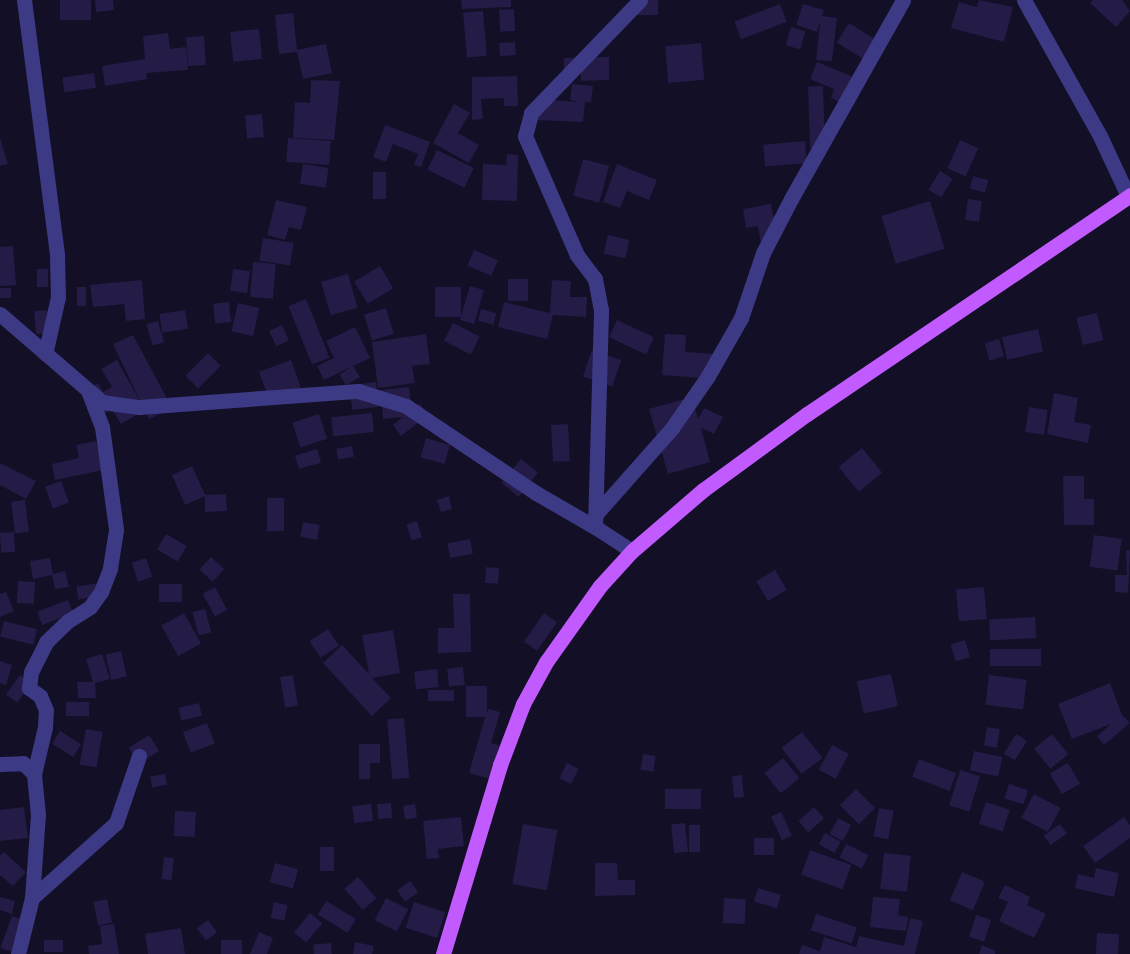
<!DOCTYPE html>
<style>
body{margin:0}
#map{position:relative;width:1130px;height:954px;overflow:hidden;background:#130f26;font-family:Cabin,sans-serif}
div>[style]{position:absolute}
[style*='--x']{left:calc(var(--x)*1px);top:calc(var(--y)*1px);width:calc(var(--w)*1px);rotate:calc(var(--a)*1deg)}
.building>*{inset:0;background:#241b47;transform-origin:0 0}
.minor>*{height:15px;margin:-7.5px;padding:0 7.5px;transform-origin:7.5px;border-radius:7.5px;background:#3d3a85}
.major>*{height:15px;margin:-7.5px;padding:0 7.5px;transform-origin:7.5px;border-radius:7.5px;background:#c25bff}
span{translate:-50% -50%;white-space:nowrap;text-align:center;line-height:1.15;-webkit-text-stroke:5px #130f26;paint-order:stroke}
</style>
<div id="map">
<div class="building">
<i style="left:60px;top:0;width:31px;height:20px"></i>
<i style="clip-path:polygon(95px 0,113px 0,114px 10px,96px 12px)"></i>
<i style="clip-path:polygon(461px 0,511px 0,511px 7px,462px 9px)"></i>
<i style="left:632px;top:0;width:26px;height:15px"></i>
<i style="clip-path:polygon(979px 0,1013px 7px,1004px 42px,951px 28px,959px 2px,977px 7px)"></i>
<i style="clip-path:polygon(1093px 0,1122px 0,1130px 11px,1116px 27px,1090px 3px)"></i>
<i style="left:780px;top:4px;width:19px;height:49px;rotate:69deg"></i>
<i style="clip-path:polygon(803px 4px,824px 10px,822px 16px,837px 18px,832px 61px,816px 60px,820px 22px,817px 32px,796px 25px)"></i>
<i style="left:514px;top:9px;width:22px;height:15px;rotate:87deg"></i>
<i style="left:483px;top:11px;width:45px;height:20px;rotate:85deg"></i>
<i style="clip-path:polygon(293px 13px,297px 50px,326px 44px,332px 73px,303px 79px,297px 52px,279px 54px,275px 15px)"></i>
<i style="left:849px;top:23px;width:34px;height:23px;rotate:32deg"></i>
<i style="left:791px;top:27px;width:15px;height:19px;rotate:16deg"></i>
<i style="left:259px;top:29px;width:30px;height:29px;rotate:84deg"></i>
<i style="clip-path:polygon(168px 33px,170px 49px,186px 47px,188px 70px,146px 73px,147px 79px,105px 86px,102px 66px,145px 59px,143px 36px)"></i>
<i style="left:204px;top:36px;width:29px;height:18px;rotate:86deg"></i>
<i style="left:515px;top:42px;width:13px;height:16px;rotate:86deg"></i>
<i style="left:701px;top:43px;width:37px;height:36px;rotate:85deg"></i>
<i style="clip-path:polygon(609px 57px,609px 80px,581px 81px,581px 69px,564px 70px,564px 58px)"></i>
<i style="clip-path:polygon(817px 62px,858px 79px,847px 105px,831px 98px,834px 89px,810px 79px)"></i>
<i style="left:94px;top:73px;width:15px;height:32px;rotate:82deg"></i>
<i style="clip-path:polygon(517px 76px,518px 106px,504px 106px,504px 98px,481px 99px,483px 119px,472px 120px,472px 77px)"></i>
<i style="clip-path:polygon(311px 80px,340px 81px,334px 140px,293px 138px,295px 102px,310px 103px)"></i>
<i style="clip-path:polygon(572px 84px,593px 86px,591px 102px,585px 102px,583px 122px,536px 120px,538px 99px,578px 102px,570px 100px)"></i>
<i style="left:823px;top:86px;width:62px;height:15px;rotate:88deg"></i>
<i style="clip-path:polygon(454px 104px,470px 113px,458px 133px,479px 145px,469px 163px,433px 143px)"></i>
<i style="left:262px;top:114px;width:23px;height:17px;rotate:85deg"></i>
<i style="clip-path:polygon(385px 125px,430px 142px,421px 167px,414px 165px,418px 154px,393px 144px,386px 162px,373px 157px)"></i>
<i style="clip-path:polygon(0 138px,8px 164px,0 166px)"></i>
<i style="left:288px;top:138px;width:43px;height:24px;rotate:4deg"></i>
<i style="left:960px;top:140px;width:20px;height:31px;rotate:24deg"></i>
<i style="left:805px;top:141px;width:22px;height:42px;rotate:85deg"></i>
<i style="left:437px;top:150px;width:41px;height:22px;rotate:26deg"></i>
<i style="clip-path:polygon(507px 154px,518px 155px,517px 201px,482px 200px,483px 164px,506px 165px)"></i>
<i style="left:583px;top:159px;width:27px;height:38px;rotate:15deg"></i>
<i style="left:303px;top:164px;width:26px;height:20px;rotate:9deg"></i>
<i style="clip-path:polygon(617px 164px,657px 180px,649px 200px,627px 191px,620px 208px,603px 202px)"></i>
<i style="left:940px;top:171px;width:15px;height:22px;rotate:32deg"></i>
<i style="left:373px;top:172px;width:13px;height:27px"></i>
<i style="left:973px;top:176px;width:16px;height:13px;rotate:15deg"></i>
<i style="left:968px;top:199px;width:14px;height:21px;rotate:8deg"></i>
<i style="clip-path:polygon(276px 200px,307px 207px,301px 230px,289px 227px,285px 240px,267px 235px)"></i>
<i style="left:930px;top:201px;width:50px;height:51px;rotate:73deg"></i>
<i style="clip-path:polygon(771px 204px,778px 242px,761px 245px,758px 226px,746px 228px,743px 209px)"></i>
<i style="left:608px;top:235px;width:22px;height:19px;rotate:13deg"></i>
<i style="left:263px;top:238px;width:31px;height:23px;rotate:9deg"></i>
<i style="clip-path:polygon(13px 246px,16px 285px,0 286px,0 247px)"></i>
<i style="left:474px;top:250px;width:26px;height:17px;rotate:23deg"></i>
<i style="left:253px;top:262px;width:23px;height:35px;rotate:5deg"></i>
<i style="left:380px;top:266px;width:26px;height:30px;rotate:59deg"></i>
<i style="left:37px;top:269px;width:11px;height:18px"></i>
<i style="left:233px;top:269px;width:17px;height:22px;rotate:7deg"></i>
<i style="left:348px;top:274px;width:35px;height:28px;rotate:74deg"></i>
<i style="left:508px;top:279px;width:20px;height:22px"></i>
<i style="clip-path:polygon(142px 280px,145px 319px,126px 321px,124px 304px,93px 307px,90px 285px)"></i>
<i style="clip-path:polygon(552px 280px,571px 281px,570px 297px,587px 297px,586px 317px,553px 315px,547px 339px,498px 327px,504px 302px,550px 313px)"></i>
<i style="clip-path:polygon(470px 286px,484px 290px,474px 324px,460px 320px,461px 317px,435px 317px,435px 287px,461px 287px,461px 316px)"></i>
<i style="left:77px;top:287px;width:9px;height:19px"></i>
<i style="left:0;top:288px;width:11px;height:10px"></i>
<i style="left:306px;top:299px;width:63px;height:19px;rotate:68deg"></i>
<i style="left:229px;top:302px;width:20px;height:16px;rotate:84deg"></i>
<i style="left:238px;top:303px;width:22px;height:29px;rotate:13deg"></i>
<i style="left:386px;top:308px;width:27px;height:23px;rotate:73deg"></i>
<i style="left:481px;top:309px;width:16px;height:12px;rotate:15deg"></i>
<i style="left:47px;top:310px;width:23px;height:13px;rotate:85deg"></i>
<i style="left:185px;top:310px;width:19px;height:26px;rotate:81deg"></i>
<i style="left:1097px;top:313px;width:28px;height:21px;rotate:77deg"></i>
<i style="left:617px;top:320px;width:41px;height:19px;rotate:25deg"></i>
<i style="left:158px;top:321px;width:22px;height:12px;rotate:74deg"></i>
<i style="left:453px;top:323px;width:30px;height:20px;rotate:27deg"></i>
<i style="left:282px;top:325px;width:17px;height:14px;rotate:66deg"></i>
<i style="clip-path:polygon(355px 327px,370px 358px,324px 380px,317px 366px,334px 358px,326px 341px)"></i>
<i style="left:1038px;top:329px;width:23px;height:37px;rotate:77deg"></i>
<i style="clip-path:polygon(426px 334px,430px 364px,412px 366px,415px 383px,378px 388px,372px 342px)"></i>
<i style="clip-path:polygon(665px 334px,686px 335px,685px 352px,716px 354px,715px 379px,662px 375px)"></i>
<i style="clip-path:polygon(133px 335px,172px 408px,149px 419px,145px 410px,121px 424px,112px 409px,101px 416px,86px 390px,98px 383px,103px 392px,112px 387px,101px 369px,117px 360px,141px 403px,113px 344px)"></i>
<i style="left:999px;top:339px;width:18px;height:15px;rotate:74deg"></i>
<i style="left:592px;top:350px;width:31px;height:28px;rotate:19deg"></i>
<i style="left:208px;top:353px;width:18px;height:32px;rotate:45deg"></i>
<i style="left:291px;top:360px;width:29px;height:34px;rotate:70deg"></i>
<i style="left:353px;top:366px;width:13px;height:16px;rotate:58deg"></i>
<i style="left:376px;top:382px;width:25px;height:27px;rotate:83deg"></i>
<i style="clip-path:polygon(409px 387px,412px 411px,420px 404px,428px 415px,401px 436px,393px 425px,403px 417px,383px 419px,381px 390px)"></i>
<i style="clip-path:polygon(1054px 393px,1078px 398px,1074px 422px,1091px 425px,1088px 443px,1047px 434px)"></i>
<i style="clip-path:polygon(692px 397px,698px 419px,704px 408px,723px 417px,714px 434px,701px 428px,710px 462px,668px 474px,649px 409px)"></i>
<i style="left:1029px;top:407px;width:19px;height:25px;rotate:9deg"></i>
<i style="left:372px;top:413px;width:19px;height:41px;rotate:84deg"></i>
<i style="left:319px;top:414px;width:26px;height:28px;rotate:72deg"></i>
<i style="left:568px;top:424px;width:37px;height:17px;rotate:87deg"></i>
<i style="left:426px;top:438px;width:25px;height:20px;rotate:16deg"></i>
<i style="clip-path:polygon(96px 441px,103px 470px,55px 480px,52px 464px,79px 458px,76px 445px)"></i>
<i style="left:352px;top:446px;width:11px;height:16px;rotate:80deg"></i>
<i style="left:862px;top:448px;width:32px;height:30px;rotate:51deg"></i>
<i style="left:317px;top:449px;width:14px;height:23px;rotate:73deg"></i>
<i style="left:521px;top:459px;width:22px;height:31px;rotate:39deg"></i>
<i style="clip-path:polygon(0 463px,36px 481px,26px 499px,0 485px)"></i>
<i style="clip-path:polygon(192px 466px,205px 495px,226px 494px,227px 511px,205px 512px,205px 496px,185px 505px,172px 475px)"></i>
<i style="clip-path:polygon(1063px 476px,1084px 476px,1084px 499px,1094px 499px,1094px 525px,1064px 525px)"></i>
<i style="left:61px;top:481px;width:23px;height:17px;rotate:70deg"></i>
<i style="clip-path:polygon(449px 496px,452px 509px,441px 512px,437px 500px)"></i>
<i style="left:267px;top:498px;width:17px;height:33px"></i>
<i style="left:25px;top:500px;width:32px;height:14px;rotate:83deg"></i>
<i style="left:417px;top:521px;width:17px;height:11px;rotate:73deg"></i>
<i style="left:303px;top:522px;width:17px;height:15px;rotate:10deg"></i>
<i style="left:14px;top:532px;width:20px;height:14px;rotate:87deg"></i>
<i style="left:166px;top:534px;width:24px;height:18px;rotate:30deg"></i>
<i style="left:1094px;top:535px;width:28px;height:32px;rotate:8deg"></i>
<i style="left:470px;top:539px;width:15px;height:23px;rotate:79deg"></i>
<i style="clip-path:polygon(1130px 550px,1128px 593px,1115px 592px,1115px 575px,1127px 575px,1126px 551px)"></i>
<i style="left:211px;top:557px;width:18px;height:17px;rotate:43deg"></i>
<i style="clip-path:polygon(50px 558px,53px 574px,65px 571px,69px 587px,55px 589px,52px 575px,33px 579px,30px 561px)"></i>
<i style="left:146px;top:558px;width:20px;height:15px;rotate:72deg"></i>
<i style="left:486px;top:567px;width:13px;height:16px;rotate:4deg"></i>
<i style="left:775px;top:570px;width:23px;height:22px;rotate:59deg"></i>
<i style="left:18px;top:581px;width:17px;height:22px;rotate:3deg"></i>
<i style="left:99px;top:583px;width:13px;height:23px;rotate:81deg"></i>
<i style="left:182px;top:584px;width:18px;height:23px;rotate:90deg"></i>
<i style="left:215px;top:587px;width:26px;height:14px;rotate:62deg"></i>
<i style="left:984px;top:587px;width:32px;height:28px;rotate:85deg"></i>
<i style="clip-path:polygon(6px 592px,14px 611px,0 617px,0 594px)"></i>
<i style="clip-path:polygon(453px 594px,470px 594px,471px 652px,438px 653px,438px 628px,454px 628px)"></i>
<i style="left:68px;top:600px;width:14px;height:33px;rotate:69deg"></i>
<i style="left:205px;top:609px;width:24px;height:13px;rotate:75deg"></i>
<i style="left:184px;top:613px;width:35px;height:26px;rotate:61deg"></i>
<i style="left:544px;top:613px;width:16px;height:35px;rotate:35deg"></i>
<i style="left:1035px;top:617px;width:21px;height:46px;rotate:87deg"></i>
<i style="left:4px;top:621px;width:34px;height:16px;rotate:14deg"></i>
<i style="left:328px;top:629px;width:20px;height:22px;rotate:57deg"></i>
<i style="clip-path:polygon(393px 630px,400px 673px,372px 678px,391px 698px,372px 716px,323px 663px,342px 645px,369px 674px,362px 635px)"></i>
<i style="left:965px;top:640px;width:18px;height:15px;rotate:74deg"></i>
<i style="left:1041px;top:649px;width:17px;height:51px;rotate:90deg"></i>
<i style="left:121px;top:651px;width:26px;height:16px;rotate:77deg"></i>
<i style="clip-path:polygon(102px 654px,110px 679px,95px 683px,96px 698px,78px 698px,77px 682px,93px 682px,86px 659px)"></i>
<i style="clip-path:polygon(0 661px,12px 665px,6px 685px,0 683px)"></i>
<i style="left:463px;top:667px;width:18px;height:16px;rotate:84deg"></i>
<i style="left:437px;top:669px;width:18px;height:23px;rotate:84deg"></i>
<i style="left:891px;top:674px;width:33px;height:35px;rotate:78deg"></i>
<i style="left:20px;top:675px;width:14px;height:24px;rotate:36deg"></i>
<i style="left:293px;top:675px;width:31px;height:13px;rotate:81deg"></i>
<i style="left:989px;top:675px;width:38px;height:30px;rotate:7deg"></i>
<i style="clip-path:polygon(1110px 683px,1122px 715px,1130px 723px,1104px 745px,1097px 736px,1111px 724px,1072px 739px,1058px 704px)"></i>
<i style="clip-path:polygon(466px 686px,487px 686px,487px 713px,488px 709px,500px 712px,491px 743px,499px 745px,490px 779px,469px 773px,485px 717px,466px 717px)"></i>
<i style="left:454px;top:690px;width:11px;height:26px;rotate:90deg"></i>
<i style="left:89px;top:702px;width:14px;height:23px;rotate:90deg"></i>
<i style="left:199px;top:703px;width:13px;height:21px;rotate:77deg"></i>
<i style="left:404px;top:718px;width:60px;height:17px;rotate:85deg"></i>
<i style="left:207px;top:723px;width:22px;height:26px;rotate:69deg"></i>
<i style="left:987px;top:727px;width:13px;height:19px;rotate:9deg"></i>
<i style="left:86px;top:729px;width:17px;height:36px;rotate:10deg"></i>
<i style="left:60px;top:731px;width:25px;height:15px;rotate:32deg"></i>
<i style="left:802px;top:732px;width:33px;height:26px;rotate:52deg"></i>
<i style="left:1016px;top:734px;width:13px;height:23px;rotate:32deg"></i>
<i style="left:1052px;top:734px;width:26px;height:23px;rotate:51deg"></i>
<i style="left:149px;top:735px;width:19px;height:24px;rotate:58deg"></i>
<i style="clip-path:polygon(359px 744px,380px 744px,380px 763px,370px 763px,370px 779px,359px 779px)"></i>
<i style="left:832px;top:745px;width:19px;height:28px;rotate:28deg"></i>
<i style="left:974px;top:751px;width:29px;height:20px;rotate:12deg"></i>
<i style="left:643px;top:754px;width:13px;height:16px;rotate:9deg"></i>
<i style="left:783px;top:758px;width:26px;height:24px;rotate:51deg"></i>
<i style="left:919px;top:759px;width:40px;height:19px;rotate:21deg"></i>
<i style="left:567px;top:763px;width:13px;height:17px;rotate:27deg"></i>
<i style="left:1068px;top:763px;width:24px;height:21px;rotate:60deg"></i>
<i style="left:960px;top:770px;width:21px;height:37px;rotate:17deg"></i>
<i style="left:165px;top:774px;width:11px;height:15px;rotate:80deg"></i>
<i style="left:742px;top:775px;width:22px;height:10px;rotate:85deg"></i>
<i style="left:1009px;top:784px;width:20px;height:15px;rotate:18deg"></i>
<i style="left:701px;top:789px;width:20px;height:36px;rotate:90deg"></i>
<i style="left:856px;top:789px;width:27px;height:23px;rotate:45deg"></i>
<i style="left:1034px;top:794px;width:30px;height:27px;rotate:28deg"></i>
<i style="left:986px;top:802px;width:25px;height:23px;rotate:18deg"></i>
<i style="left:391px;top:803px;width:15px;height:14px;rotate:86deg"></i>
<i style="left:371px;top:804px;width:17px;height:19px;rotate:83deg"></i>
<i style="left:415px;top:804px;width:14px;height:12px;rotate:82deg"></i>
<i style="clip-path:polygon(24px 807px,28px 838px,0 841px,0 810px)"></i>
<i style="left:814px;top:807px;width:15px;height:21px;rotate:48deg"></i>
<i style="left:879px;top:808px;width:15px;height:29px;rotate:11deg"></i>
<i style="left:175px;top:811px;width:21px;height:25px;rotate:3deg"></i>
<i style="left:781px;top:812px;width:26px;height:11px;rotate:65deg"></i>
<i style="clip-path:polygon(461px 817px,464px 846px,438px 849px,439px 858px,427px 859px,423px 821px)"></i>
<i style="clip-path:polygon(1124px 817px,1130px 825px,1130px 838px,1095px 863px,1083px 846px)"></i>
<i style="left:838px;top:818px;width:15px;height:18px;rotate:28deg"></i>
<i style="left:685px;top:823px;width:29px;height:14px;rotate:84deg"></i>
<i style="left:523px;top:824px;width:35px;height:61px;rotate:10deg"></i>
<i style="left:1060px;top:824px;width:12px;height:20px;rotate:55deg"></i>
<i style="left:700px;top:825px;width:27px;height:11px;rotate:90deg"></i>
<i style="left:825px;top:833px;width:18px;height:13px;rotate:29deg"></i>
<i style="left:754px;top:838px;width:20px;height:17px"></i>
<i style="left:846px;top:844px;width:25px;height:15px;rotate:26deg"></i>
<i style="left:320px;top:847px;width:14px;height:24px"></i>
<i style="left:810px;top:850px;width:44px;height:26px;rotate:20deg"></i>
<i style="clip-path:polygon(4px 852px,26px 872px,13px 886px,0 875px,0 856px)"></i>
<i style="left:884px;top:853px;width:27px;height:36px;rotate:6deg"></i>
<i style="left:164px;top:857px;width:10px;height:22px;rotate:6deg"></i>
<i style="left:275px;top:863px;width:24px;height:20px;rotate:15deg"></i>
<i style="clip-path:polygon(595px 863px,617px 863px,618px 880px,635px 880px,635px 895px,595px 896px)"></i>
<i style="clip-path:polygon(1096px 868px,1119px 873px,1114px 897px,1075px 888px,1078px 874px,1094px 878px)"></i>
<i style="left:962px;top:872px;width:25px;height:31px;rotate:23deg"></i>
<i style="left:358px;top:877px;width:28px;height:18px;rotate:49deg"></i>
<i style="left:410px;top:881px;width:14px;height:16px;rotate:54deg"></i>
<i style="clip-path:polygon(1005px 885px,1030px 897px,1027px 905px,1046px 914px,1034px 938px,999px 921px,1008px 902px,998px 898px)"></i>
<i style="left:758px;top:888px;width:24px;height:14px;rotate:17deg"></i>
<i style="clip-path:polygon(0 897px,15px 901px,12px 914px,0 910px)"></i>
<i style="clip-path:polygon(873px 897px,900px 899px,898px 915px,908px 917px,906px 931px,870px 927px)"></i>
<i style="left:386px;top:898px;width:25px;height:25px;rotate:27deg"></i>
<i style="left:724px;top:898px;width:22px;height:25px;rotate:3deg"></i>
<i style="left:107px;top:899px;width:24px;height:14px;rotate:78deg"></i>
<i style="left:326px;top:901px;width:35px;height:16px;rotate:31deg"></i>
<i style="left:274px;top:902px;width:14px;height:16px;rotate:12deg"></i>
<i style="left:414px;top:902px;width:33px;height:27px;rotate:18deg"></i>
<i style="left:310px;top:913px;width:16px;height:25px;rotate:40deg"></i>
<i style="left:816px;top:914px;width:43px;height:17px;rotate:18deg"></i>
<i style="left:976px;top:915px;width:16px;height:23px;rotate:18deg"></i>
<i style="left:12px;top:916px;width:12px;height:34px;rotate:20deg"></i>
<i style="clip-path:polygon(910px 918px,923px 921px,915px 954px,799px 954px,802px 945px,820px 951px,824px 937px,856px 947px,859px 936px,904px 946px)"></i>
<i style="left:208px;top:920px;width:15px;height:14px;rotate:53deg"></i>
<i style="clip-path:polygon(114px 924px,119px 954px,89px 954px,88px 946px,102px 944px,100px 926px)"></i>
<i style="clip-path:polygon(181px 928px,185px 954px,148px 954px,145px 934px)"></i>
<i style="clip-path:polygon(259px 932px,273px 938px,267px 954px,250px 954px)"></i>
<i style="left:1097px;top:933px;width:22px;height:21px;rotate:3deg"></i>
<i style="left:44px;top:940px;width:19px;height:12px"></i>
<i style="left:242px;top:940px;width:14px;height:21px;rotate:90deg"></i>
<i style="clip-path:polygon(355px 942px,374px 946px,372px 954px,353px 954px)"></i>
<i style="left:331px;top:943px;width:11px;height:18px;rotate:85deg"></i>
<i style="clip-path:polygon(982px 945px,996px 951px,995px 954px,979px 954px)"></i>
</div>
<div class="minor">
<i style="--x:24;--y:0;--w:256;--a:82.6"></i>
<i style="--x:57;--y:254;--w:43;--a:88.7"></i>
<i style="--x:58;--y:297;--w:58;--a:102.8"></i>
<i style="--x:1024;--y:0;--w:156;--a:60.8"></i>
<i style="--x:1100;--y:136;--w:66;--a:65"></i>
<i style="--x:0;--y:314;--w:135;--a:40.8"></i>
<i style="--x:102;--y:402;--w:37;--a:8"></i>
<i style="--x:139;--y:407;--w:220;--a:-4.2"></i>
<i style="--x:358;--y:391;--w:50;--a:17.4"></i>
<i style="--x:406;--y:406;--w:156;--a:33.8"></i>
<i style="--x:536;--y:493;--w:68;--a:30"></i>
<i style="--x:595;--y:527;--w:217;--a:-88.4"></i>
<i style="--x:601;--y:310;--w:32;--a:-101"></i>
<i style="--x:595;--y:279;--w:30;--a:-127"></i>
<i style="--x:577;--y:255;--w:130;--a:-113.6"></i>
<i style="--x:525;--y:136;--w:24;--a:-75"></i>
<i style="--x:531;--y:113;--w:157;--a:-46"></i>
<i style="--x:596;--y:514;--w:115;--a:-48.5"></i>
<i style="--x:672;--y:428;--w:63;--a:-55.3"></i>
<i style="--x:708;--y:376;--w:67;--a:-60.4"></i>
<i style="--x:741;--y:318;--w:69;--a:-71.3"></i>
<i style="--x:763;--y:253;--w:61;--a:-62.6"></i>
<i style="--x:791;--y:199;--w:228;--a:-60.6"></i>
<i style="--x:595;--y:527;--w:44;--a:33"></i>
<i style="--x:0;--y:764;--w:23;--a:-2"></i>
<i style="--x:23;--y:763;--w:16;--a:45"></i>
<i style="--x:32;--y:898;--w:113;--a:-41.8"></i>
<i style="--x:116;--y:823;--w:71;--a:-71.1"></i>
<i style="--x:18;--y:954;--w:58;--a:-76"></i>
<i style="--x:32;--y:898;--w:83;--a:-85.9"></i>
<i style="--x:38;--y:815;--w:41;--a:-95.6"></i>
<i style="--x:34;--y:774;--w:48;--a:-76.8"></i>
<i style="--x:45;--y:727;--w:17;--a:-87"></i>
<i style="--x:46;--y:710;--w:15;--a:-113"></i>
<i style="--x:40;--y:696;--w:14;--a:-144"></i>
<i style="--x:29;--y:688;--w:16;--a:-83"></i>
<i style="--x:31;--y:672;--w:34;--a:-63"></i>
<i style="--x:46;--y:642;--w:30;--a:-44"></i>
<i style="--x:68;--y:621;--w:26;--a:-32"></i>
<i style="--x:90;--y:607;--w:19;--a:-54"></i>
<i style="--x:101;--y:592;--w:26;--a:-69"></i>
<i style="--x:110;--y:568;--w:39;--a:-81"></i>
<i style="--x:116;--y:529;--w:103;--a:-97.8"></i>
<i style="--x:102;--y:427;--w:39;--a:-111"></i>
</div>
<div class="major">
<i style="--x:443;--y:954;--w:197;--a:-73.2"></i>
<i style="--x:500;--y:765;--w:65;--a:-69.3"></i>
<i style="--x:523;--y:704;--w:48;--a:-61.3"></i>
<i style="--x:546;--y:662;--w:93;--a:-54.6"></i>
<i style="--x:600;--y:586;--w:47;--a:-47.6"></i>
<i style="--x:632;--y:551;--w:94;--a:-40.7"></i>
<i style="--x:703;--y:490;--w:129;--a:-36.2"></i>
<i style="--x:807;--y:414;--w:390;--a:-34.1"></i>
</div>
</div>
